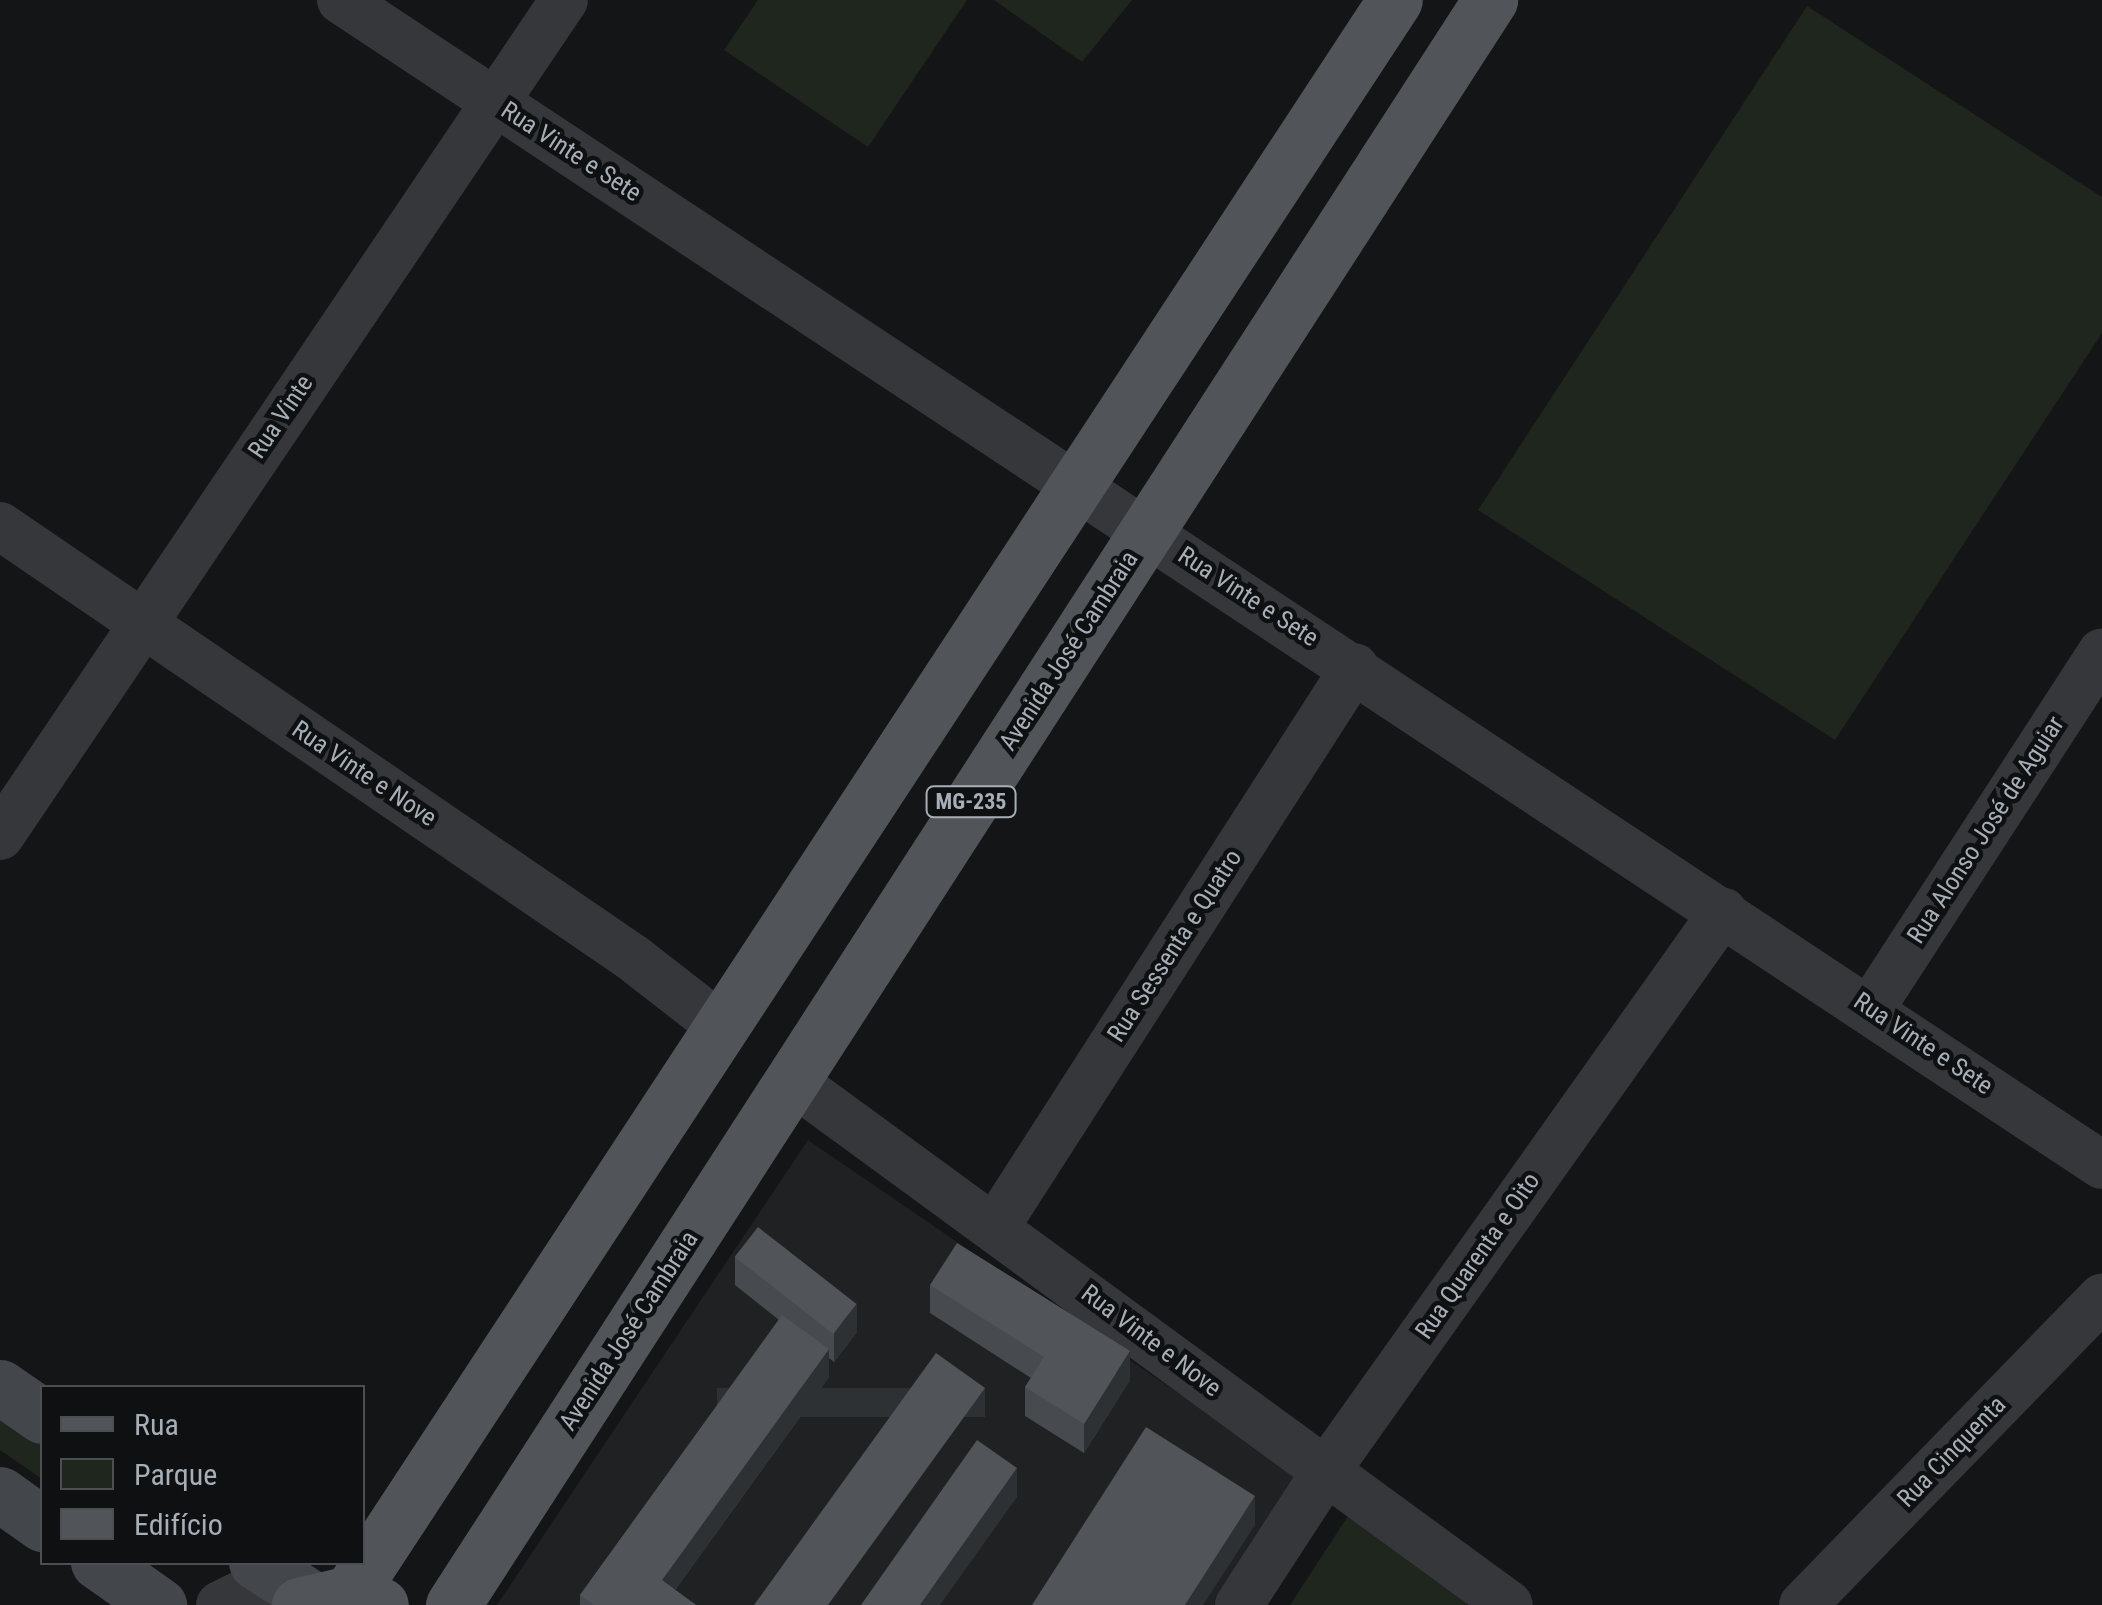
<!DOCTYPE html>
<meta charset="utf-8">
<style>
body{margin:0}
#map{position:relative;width:2102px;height:1605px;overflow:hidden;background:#141516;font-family:"Roboto Condensed",sans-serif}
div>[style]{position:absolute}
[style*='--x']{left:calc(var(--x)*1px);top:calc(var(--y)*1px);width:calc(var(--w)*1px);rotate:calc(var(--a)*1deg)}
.built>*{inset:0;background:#202123}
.green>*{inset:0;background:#1f261e}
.street>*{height:48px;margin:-24px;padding:0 24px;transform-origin:24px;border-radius:24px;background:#35373b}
.secondary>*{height:55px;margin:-27.5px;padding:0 27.5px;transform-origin:27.5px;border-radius:27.5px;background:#43474b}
.primary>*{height:55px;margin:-27.5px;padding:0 27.5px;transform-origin:27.5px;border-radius:27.5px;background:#51555a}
.wall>*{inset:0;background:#474a4e}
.shaded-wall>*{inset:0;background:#2e3133;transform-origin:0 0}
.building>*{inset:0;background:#515559;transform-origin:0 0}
span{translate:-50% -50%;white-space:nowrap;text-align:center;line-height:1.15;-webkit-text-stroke:9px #0f1011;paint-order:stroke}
.shield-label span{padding:2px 8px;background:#0f1011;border:2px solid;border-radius:8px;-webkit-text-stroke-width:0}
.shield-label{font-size:22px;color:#a6aeb7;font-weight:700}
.street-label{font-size:25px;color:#a6aeb7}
.legend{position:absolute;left:40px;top:1385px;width:325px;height:180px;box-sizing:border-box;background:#0f1011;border:2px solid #4b4f53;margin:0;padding:12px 18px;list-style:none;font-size:30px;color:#a6aeb7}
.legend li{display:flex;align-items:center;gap:20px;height:50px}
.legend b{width:50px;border:2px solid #4b4f53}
</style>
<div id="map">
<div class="built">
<i style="clip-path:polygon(808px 1140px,1298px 1475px,1214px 1605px,497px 1605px)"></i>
</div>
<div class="green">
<i style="clip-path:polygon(758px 0,967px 0,868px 147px,724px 50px)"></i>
<i style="clip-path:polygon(994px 0,1132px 0,1082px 62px)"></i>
<i style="clip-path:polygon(1807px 6px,2102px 197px,2102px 333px,1835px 740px,1478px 510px)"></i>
<i style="clip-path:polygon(0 1406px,42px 1435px,42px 1479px,0 1450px)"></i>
<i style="clip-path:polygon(1348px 1516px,1468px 1605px,1290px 1605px)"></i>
</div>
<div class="street">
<i style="--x:341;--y:0;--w:2111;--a:33.49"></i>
<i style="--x:0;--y:526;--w:766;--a:34.31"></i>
<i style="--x:633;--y:958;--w:114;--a:37.9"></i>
<i style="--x:0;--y:836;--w:1008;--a:-55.99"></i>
<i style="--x:1871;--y:1008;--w:424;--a:-57"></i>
<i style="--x:791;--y:1080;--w:889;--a:36.17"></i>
<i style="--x:996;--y:1226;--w:664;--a:-57.29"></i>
<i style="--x:220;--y:1605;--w:64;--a:-26.2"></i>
<i style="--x:1239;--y:1605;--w:160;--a:-57"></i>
<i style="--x:1326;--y:1471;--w:686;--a:-54.62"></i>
<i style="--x:1803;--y:1605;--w:429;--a:-45.8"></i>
</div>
<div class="secondary">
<i style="--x:0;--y:1387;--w:51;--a:34.6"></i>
<i style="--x:0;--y:1494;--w:52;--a:35.5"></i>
<i style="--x:98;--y:1562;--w:75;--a:35.2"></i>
<i style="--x:256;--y:1562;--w:66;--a:33.2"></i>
</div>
<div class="primary">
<i style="--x:350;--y:1593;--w:1905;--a:-56.74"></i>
<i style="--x:299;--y:1605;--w:52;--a:-13.2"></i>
<i style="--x:350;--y:1593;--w:33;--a:21"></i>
<i style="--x:453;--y:1605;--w:1911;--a:-57.13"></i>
</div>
<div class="wall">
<i style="clip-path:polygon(735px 1257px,857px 1332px,834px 1362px,829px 1358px,829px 1377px,675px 1590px,696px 1605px,580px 1605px,580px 1595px,779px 1320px,735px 1285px)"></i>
<i style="clip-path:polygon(930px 1285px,1130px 1380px,1084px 1453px,1025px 1416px,1025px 1387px,1031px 1378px,930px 1313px)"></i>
</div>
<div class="shaded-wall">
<i style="clip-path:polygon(857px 1303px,857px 1332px,834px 1362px,834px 1333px)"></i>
<i style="clip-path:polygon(829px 1349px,829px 1377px,664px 1605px,662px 1580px)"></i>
<i style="clip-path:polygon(1130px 1351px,1130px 1380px,1084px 1453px,1084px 1424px)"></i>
<i style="left:985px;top:1388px;width:29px;height:268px;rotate:90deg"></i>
<i style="clip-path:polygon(1017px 1468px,1017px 1497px,940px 1605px,920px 1605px)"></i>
<i style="clip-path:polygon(1255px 1496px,1255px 1525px,1203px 1605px,1185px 1605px)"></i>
</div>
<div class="building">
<i style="left:758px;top:1227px;width:125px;height:38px;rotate:38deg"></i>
<i style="clip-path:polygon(957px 1243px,1130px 1351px,1084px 1424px,1025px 1387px,1044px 1357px,930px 1285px)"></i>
<i style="clip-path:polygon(782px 1315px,829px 1349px,662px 1580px,696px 1605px,594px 1605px,580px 1595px)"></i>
<i style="clip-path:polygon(936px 1353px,985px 1388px,828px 1605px,754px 1605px)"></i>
<i style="clip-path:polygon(1146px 1427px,1255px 1496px,1185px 1605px,1032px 1605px)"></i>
<i style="clip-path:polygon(977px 1440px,1017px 1468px,920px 1605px,861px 1605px)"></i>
</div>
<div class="shield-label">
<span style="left:971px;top:802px">MG-235</span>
</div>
<div class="street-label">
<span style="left:571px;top:152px;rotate:33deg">Rua Vinte e Sete</span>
<span style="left:281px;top:417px;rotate:-56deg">Rua Vinte</span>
<span style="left:1248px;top:597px;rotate:33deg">Rua Vinte e Sete</span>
<span style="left:1069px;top:651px;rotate:-57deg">Avenida José Cambraia</span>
<span style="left:364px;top:774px;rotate:34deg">Rua Vinte e Nove</span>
<span style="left:1986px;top:830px;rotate:-57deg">Rua Alonso José de Aguiar</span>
<span style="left:1175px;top:946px;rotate:-57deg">Rua Sessenta e Quatro</span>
<span style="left:1923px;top:1044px;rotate:34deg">Rua Vinte e Sete</span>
<span style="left:1478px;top:1256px;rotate:-55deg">Rua Quarenta e Oito</span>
<span style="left:629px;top:1331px;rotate:-57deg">Avenida José Cambraia</span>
<span style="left:1151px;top:1341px;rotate:37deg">Rua Vinte e Nove</span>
<span style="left:1952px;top:1452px;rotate:-46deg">Rua Cinquenta</span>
</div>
<ul class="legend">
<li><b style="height:12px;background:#51555a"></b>Rua</li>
<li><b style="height:28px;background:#1f261e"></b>Parque</li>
<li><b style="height:28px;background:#515559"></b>Edifício</li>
</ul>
</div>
